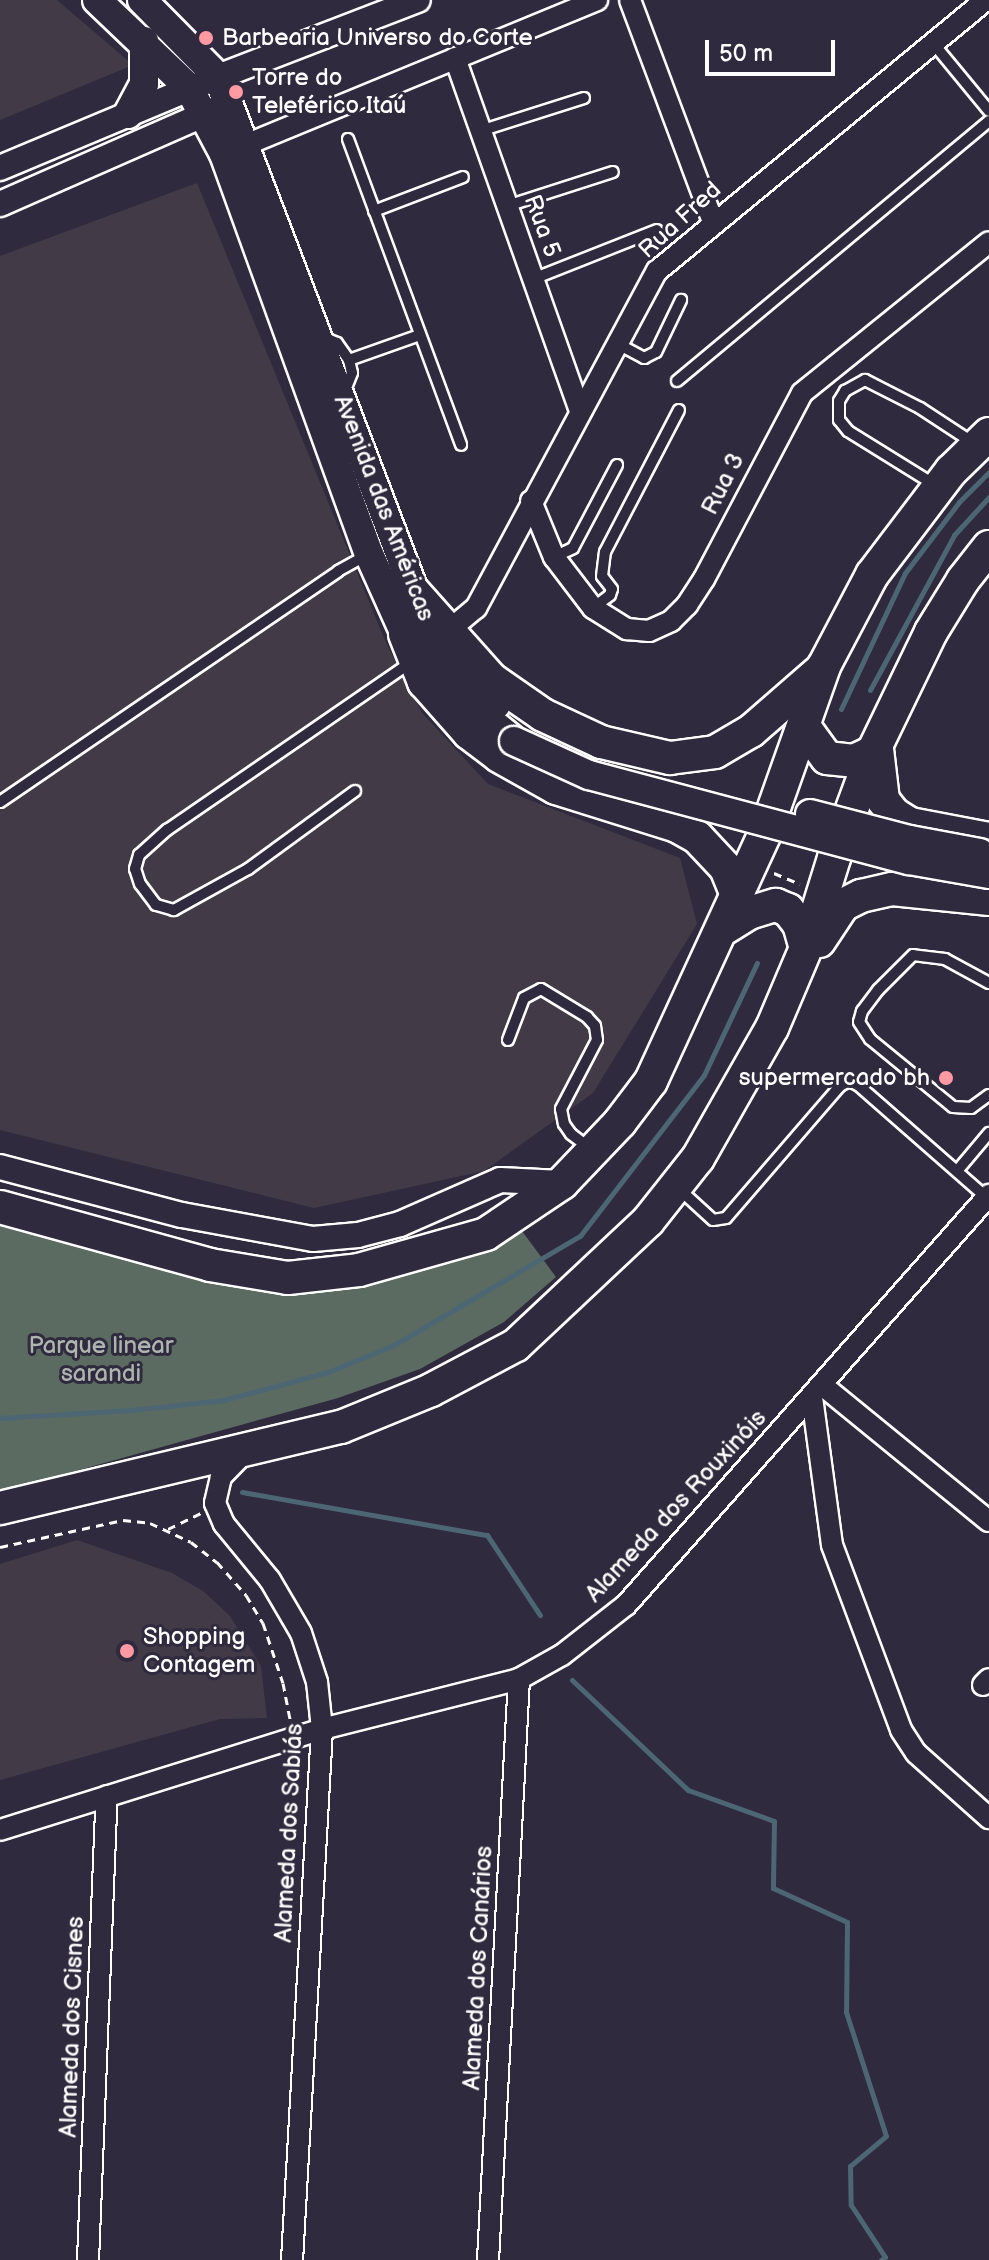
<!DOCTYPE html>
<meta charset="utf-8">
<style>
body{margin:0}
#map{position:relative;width:989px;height:2260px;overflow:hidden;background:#2f2a3d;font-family:"Balsamiq Sans",sans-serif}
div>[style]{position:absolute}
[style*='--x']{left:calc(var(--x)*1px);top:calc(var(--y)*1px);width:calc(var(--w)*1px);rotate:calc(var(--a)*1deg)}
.built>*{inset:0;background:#423b47}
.green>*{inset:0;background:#5c6b61}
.stream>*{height:5px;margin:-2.5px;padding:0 2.5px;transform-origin:2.5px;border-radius:2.5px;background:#4c6674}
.path>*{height:3px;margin-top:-1.5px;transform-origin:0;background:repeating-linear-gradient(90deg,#fff 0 8px,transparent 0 14px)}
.roads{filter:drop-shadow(2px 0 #fff) drop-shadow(-2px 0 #fff) drop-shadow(0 2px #fff) drop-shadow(0 -2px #fff)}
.service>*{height:10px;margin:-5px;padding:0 5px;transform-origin:5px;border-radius:5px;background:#2f2a3d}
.minor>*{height:20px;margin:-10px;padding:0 10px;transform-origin:10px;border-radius:10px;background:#2f2a3d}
.tertiary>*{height:24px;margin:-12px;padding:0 12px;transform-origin:12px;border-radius:12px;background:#2f2a3d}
.secondary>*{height:28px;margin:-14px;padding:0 14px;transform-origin:14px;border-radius:14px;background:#2f2a3d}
.primary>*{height:32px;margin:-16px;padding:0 16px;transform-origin:16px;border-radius:16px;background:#2f2a3d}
.bridges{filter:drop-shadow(2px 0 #fff) drop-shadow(-2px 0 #fff) drop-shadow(0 2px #fff) drop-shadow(0 -2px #fff)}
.secondary-bridge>*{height:28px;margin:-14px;padding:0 14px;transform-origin:14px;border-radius:14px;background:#2f2a3d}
.dots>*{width:22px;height:22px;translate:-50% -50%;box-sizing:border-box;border:4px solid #2f2a3d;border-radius:50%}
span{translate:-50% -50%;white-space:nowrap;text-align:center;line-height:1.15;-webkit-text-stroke:6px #2f2a3d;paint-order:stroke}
.poi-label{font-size:24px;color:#fff}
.left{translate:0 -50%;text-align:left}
.right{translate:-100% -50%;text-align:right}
.street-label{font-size:24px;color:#fff}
.park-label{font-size:24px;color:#aeb5b0}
.scale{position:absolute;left:705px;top:40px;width:130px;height:36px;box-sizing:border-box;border:4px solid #fff;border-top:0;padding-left:10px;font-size:24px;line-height:28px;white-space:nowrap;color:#fff;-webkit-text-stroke:6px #2f2a3d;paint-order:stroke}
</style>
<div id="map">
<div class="built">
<i style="clip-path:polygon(0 0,57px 0,133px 65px,0 120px)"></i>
<i style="clip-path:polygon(197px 183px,386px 643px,422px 713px,488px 784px,680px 858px,697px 924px,593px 1093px,484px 1171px,314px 1208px,0 1130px,0 256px)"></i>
<i style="clip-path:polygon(77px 1540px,172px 1573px,203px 1591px,230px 1616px,261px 1666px,267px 1718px,220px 1719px,0 1780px,0 1564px)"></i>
</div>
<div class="green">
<i style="clip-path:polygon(0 1226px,238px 1287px,302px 1294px,363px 1287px,472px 1253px,522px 1231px,556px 1277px,504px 1322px,420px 1369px,338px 1398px,0 1492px)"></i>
</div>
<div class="stream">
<i style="--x:870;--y:690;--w:176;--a:-61.5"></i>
<i style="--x:954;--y:535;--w:52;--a:-47.4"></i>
<i style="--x:841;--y:709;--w:150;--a:-64.8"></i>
<i style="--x:905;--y:573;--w:89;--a:-52.7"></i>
<i style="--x:959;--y:502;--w:42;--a:-45"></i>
<i style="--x:0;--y:1418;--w:131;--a:-3.5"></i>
<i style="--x:131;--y:1410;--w:94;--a:-6.1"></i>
<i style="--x:224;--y:1400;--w:108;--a:-15.1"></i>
<i style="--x:328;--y:1372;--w:71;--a:-22.2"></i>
<i style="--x:394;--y:1345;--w:216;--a:-30.4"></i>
<i style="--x:580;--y:1236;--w:203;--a:-52.4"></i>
<i style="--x:704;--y:1075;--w:124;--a:-64.7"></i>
<i style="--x:242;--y:1492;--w:249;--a:10"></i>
<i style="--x:487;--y:1535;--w:96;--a:56.5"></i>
<i style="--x:572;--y:1680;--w:160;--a:43.5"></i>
<i style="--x:688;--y:1790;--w:91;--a:19.8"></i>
<i style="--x:774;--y:1821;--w:67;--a:90.9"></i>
<i style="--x:773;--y:1888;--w:81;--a:24.7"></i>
<i style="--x:847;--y:1922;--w:90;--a:90.6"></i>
<i style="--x:846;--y:2012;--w:130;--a:72.1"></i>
<i style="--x:886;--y:2136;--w:47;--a:140.2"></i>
<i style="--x:850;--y:2166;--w:39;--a:89"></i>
<i style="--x:851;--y:2205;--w:62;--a:56.8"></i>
<i style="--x:885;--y:2257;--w:5;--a:143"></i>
</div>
<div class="path">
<i style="--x:774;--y:873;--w:28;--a:23"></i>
<i style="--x:168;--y:1529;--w:37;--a:-26"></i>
<i style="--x:0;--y:1547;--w:126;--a:-12.4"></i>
<i style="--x:123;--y:1520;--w:27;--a:6"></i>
<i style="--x:150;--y:1523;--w:45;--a:24.9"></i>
<i style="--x:191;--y:1542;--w:33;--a:38"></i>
<i style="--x:217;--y:1562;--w:44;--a:48.7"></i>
<i style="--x:246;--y:1595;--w:33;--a:59"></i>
<i style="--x:263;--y:1623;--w:63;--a:71.6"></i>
<i style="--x:283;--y:1683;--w:38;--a:79"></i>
</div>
<div class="roads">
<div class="service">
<i style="--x:933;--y:43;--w:88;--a:50.5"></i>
<i style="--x:480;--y:131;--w:109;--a:-17.6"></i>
<i style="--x:348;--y:139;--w:326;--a:69.7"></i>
<i style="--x:507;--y:206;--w:111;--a:-17.8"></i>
<i style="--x:374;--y:211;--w:95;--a:-20.9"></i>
<i style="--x:533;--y:279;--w:133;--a:-21.6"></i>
<i style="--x:322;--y:337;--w:16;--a:22"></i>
<i style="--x:337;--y:343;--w:21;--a:55"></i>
<i style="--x:349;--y:360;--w:13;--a:77"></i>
<i style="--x:352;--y:373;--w:22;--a:112"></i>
<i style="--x:618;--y:344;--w:30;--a:28"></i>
<i style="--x:644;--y:358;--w:13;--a:-27"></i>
<i style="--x:656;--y:352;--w:58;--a:-64.3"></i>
<i style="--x:349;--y:360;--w:75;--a:-19.4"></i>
<i style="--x:677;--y:381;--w:406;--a:-39.8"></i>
<i style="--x:935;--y:485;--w:102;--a:-148.2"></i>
<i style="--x:848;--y:431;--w:14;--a:-129"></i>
<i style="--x:839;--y:420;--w:19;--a:-90"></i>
<i style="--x:839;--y:401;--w:12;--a:-59"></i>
<i style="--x:845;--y:391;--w:23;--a:-29"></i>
<i style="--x:865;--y:380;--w:62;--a:27"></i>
<i style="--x:920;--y:408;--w:62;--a:33.2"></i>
<i style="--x:554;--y:557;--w:21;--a:-25"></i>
<i style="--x:573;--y:548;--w:94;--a:-62.1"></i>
<i style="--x:593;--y:608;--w:21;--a:-37"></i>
<i style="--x:610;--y:595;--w:6;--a:-72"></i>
<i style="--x:612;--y:589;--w:16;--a:-128"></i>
<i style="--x:602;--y:576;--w:24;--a:-83"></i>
<i style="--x:605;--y:552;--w:160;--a:-62.5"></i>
<i style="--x:355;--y:791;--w:132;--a:143.9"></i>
<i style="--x:248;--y:869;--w:85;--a:151"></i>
<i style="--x:174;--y:910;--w:19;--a:-164"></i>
<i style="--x:156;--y:905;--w:26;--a:-127"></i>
<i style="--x:140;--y:884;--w:16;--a:-108"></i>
<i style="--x:135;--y:869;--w:15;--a:-74"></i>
<i style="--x:139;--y:855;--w:38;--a:-42"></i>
<i style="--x:167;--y:830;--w:296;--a:-34.5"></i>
<i style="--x:0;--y:802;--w:409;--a:-34.3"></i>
<i style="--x:338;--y:571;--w:33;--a:-29"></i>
<i style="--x:989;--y:983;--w:50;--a:-151.4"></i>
<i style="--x:945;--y:959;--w:32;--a:-173"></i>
<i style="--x:913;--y:955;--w:49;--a:135"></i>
<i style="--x:878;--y:990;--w:26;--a:127"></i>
<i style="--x:862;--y:1011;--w:11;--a:105"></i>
<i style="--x:859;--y:1022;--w:20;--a:57"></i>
<i style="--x:870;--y:1039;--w:107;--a:39.3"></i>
<i style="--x:953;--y:1107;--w:18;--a:3"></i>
<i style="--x:971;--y:1108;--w:22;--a:-36"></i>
<i style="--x:508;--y:1040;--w:45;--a:-69.1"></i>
<i style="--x:524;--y:998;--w:19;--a:-28"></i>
<i style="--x:541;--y:989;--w:54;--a:31.3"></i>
<i style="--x:587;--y:1017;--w:12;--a:48"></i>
<i style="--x:595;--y:1026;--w:14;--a:82"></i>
<i style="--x:597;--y:1040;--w:78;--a:117.6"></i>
<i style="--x:561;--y:1109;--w:15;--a:79"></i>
<i style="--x:564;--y:1124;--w:12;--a:55"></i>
<i style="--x:571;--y:1134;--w:21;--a:37"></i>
<i style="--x:957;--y:1171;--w:50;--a:-49.9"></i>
<i style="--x:678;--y:1188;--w:47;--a:42.4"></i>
<i style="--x:713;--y:1220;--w:13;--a:-9"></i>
<i style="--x:726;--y:1218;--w:174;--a:-49.2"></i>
<i style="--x:840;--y:1086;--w:10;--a:-29"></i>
<i style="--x:849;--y:1081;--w:10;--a:24"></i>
<i style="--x:858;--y:1085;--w:171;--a:41.2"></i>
</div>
<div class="minor">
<i style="--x:630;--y:0;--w:237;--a:69.5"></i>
<i style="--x:455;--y:58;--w:374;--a:70.5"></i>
<i style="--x:231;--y:151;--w:396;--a:-22.4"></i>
<i style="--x:531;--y:501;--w:61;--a:67.7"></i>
<i style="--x:554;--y:557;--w:64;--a:52.6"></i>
<i style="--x:593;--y:608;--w:40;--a:32"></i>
<i style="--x:627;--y:629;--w:22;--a:5"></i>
<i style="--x:649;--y:631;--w:24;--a:-24"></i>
<i style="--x:671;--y:621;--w:23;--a:-45"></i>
<i style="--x:687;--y:605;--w:31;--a:-57"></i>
<i style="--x:704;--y:579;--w:210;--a:-62.2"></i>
<i style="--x:802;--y:393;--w:240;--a:-38.9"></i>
<i style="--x:447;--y:632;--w:38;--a:-40"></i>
<i style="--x:476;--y:608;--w:383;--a:-61.8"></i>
<i style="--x:657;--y:271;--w:426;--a:-39.5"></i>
<i style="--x:822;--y:1385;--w:215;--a:39.2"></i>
<i style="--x:812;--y:1397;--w:149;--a:82.3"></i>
<i style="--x:832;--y:1545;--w:197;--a:69.5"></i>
<i style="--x:901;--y:1730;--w:27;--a:57"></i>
<i style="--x:916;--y:1753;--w:98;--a:41.7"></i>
<i style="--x:245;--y:1452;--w:35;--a:134"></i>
<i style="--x:221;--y:1477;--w:27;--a:103"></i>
<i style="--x:215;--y:1503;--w:23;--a:67"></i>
<i style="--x:224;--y:1524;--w:72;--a:50.6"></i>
<i style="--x:270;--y:1580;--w:61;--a:59.7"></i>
<i style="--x:301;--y:1633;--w:52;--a:71.9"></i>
<i style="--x:317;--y:1682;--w:47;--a:83.9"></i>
<i style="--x:322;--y:1729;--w:532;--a:93.23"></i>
<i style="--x:983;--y:1685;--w:8;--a:-45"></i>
<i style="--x:0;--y:1830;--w:337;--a:-17.4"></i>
<i style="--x:322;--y:1729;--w:203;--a:-14.2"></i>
<i style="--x:519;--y:1679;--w:49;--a:-29.2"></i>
<i style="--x:562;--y:1655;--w:81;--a:-38"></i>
<i style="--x:626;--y:1605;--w:548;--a:-48.48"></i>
<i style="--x:88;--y:2260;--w:464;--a:-87.7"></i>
<i style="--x:488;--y:2260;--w:582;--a:-86.95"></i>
</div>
<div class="tertiary">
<i style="--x:0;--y:168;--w:236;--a:-22.7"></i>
<i style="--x:218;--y:77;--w:214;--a:-21.1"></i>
<i style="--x:0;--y:204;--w:241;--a:-23.7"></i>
<i style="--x:0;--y:1167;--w:188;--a:14.8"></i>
<i style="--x:182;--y:1215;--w:133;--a:10.4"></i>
<i style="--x:313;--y:1239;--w:45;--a:-5.1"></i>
<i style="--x:358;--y:1235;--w:43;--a:-14.7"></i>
<i style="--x:400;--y:1224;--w:109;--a:-23.7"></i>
<i style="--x:500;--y:1180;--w:62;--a:2.8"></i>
</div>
<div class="secondary">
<i style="--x:97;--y:0;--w:127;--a:43.7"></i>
<i style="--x:189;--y:88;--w:75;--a:62.1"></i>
<i style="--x:224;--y:154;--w:425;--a:70.1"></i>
<i style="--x:369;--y:554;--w:88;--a:65.8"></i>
<i style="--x:405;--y:634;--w:73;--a:50"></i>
<i style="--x:452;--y:690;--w:80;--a:39.4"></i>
<i style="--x:142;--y:0;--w:108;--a:45.4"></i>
<i style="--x:218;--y:77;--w:583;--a:69.11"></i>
<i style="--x:426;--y:622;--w:30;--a:57"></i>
<i style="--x:442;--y:647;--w:79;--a:47"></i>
<i style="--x:128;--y:114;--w:34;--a:-62"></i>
<i style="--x:144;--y:84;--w:43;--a:-90"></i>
</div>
<div class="primary">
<i style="--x:413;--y:591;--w:118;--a:48.4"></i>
<i style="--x:491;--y:679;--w:63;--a:34.7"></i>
<i style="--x:543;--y:715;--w:64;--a:25"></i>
<i style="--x:601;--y:742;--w:71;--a:13.1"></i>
<i style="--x:670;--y:758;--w:45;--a:-7.6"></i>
<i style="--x:715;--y:752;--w:42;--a:-30.3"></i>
<i style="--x:751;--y:731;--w:94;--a:-41.1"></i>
<i style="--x:405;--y:634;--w:52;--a:68.4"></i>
<i style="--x:424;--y:682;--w:68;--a:48.6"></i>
<i style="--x:469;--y:733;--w:38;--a:37"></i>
<i style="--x:499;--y:756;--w:65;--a:29.3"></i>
<i style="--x:556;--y:788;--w:127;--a:17.4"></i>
<i style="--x:677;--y:826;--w:23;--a:29"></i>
<i style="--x:697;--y:837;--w:42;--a:46.9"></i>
<i style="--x:726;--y:868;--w:31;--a:68"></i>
<i style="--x:805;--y:728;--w:37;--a:54"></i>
<i style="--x:827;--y:758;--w:27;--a:6"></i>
<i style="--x:854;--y:761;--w:21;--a:-25"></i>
<i style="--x:877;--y:749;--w:51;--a:83.3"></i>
<i style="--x:883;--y:800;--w:18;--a:52"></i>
<i style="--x:894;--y:814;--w:19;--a:32"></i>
<i style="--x:910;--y:824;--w:80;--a:10.8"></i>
<i style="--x:725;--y:928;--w:28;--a:-32"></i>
<i style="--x:749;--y:913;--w:28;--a:-17"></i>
<i style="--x:776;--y:905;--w:13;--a:23"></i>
<i style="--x:788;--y:910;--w:18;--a:52"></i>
<i style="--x:799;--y:924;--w:25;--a:74"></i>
<i style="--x:819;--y:941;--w:43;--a:-56.3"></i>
<i style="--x:843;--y:905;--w:20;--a:-27"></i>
<i style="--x:861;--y:896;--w:32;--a:-13"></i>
<i style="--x:892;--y:889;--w:98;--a:5.9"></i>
<i style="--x:0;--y:1207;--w:218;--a:15.4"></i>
<i style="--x:210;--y:1265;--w:79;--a:9.5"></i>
<i style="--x:288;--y:1278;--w:71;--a:-6.4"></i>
<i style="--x:359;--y:1270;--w:132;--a:-15.8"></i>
<i style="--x:486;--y:1234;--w:92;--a:-33.9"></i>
<i style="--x:562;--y:1183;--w:84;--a:-46.4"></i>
<i style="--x:620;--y:1122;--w:51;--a:-52.9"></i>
<i style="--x:651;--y:1081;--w:273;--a:-65.3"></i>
<i style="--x:765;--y:833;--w:177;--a:-70.5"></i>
<i style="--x:824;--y:666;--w:103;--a:-62.2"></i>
<i style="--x:872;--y:575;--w:131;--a:-52.8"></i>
<i style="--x:951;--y:471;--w:53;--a:-44.2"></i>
<i style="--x:0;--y:1508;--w:350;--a:-13.4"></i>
<i style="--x:341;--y:1427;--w:97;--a:-22.3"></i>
<i style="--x:431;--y:1390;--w:96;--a:-27.9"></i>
<i style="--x:516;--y:1345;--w:181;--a:-43.2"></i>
<i style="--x:648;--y:1221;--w:80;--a:-51.6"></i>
<i style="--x:698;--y:1158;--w:150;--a:-60.4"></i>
<i style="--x:772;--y:1028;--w:87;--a:-67"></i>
<i style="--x:806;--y:948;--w:94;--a:-72.7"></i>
<i style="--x:834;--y:858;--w:113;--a:-69.8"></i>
<i style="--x:873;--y:752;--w:133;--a:-64.2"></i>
<i style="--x:931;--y:632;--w:61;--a:-58.4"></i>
<i style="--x:963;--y:580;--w:42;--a:-51.8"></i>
</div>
</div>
<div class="bridges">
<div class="secondary-bridge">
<i style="--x:514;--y:741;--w:82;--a:24.4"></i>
<i style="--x:589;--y:775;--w:331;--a:14.9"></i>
<i style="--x:909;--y:860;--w:81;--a:9.9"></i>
<i style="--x:810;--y:814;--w:103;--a:14.6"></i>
<i style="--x:910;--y:840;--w:71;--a:10.5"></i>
</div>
</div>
<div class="dots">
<i style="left:206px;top:38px;background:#ff9aa2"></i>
<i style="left:236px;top:92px;background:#ff9aa2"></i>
<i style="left:946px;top:1078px;background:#ff9aa2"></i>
<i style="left:127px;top:1651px;background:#ff9aa2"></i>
</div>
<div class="poi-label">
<span class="left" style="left:222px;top:38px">Barbearia Universo do Corte</span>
<span class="left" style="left:252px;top:92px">Torre do<br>Teleférico Itaú</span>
<span class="right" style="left:930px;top:1078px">supermercado bh</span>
<span class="left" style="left:143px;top:1651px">Shopping<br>Contagem</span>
</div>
<div class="street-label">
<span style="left:680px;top:220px;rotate:-42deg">Rua Fred</span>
<span style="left:542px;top:226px;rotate:70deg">Rua 5</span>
<span style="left:723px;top:484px;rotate:-63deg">Rua 3</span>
<span style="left:384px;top:508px;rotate:69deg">Avenida das Américas</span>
<span style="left:676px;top:1506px;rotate:-47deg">Alameda dos Rouxinóis</span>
<span style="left:289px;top:1833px;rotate:-87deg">Alameda dos Sabiás</span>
<span style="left:478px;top:1968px;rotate:-87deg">Alameda dos Canários</span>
<span style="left:72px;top:2027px;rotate:-88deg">Alameda dos Cisnes</span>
</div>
<div class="park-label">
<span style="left:101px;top:1360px">Parque linear<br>sarandi</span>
</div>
<div class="scale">50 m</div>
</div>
